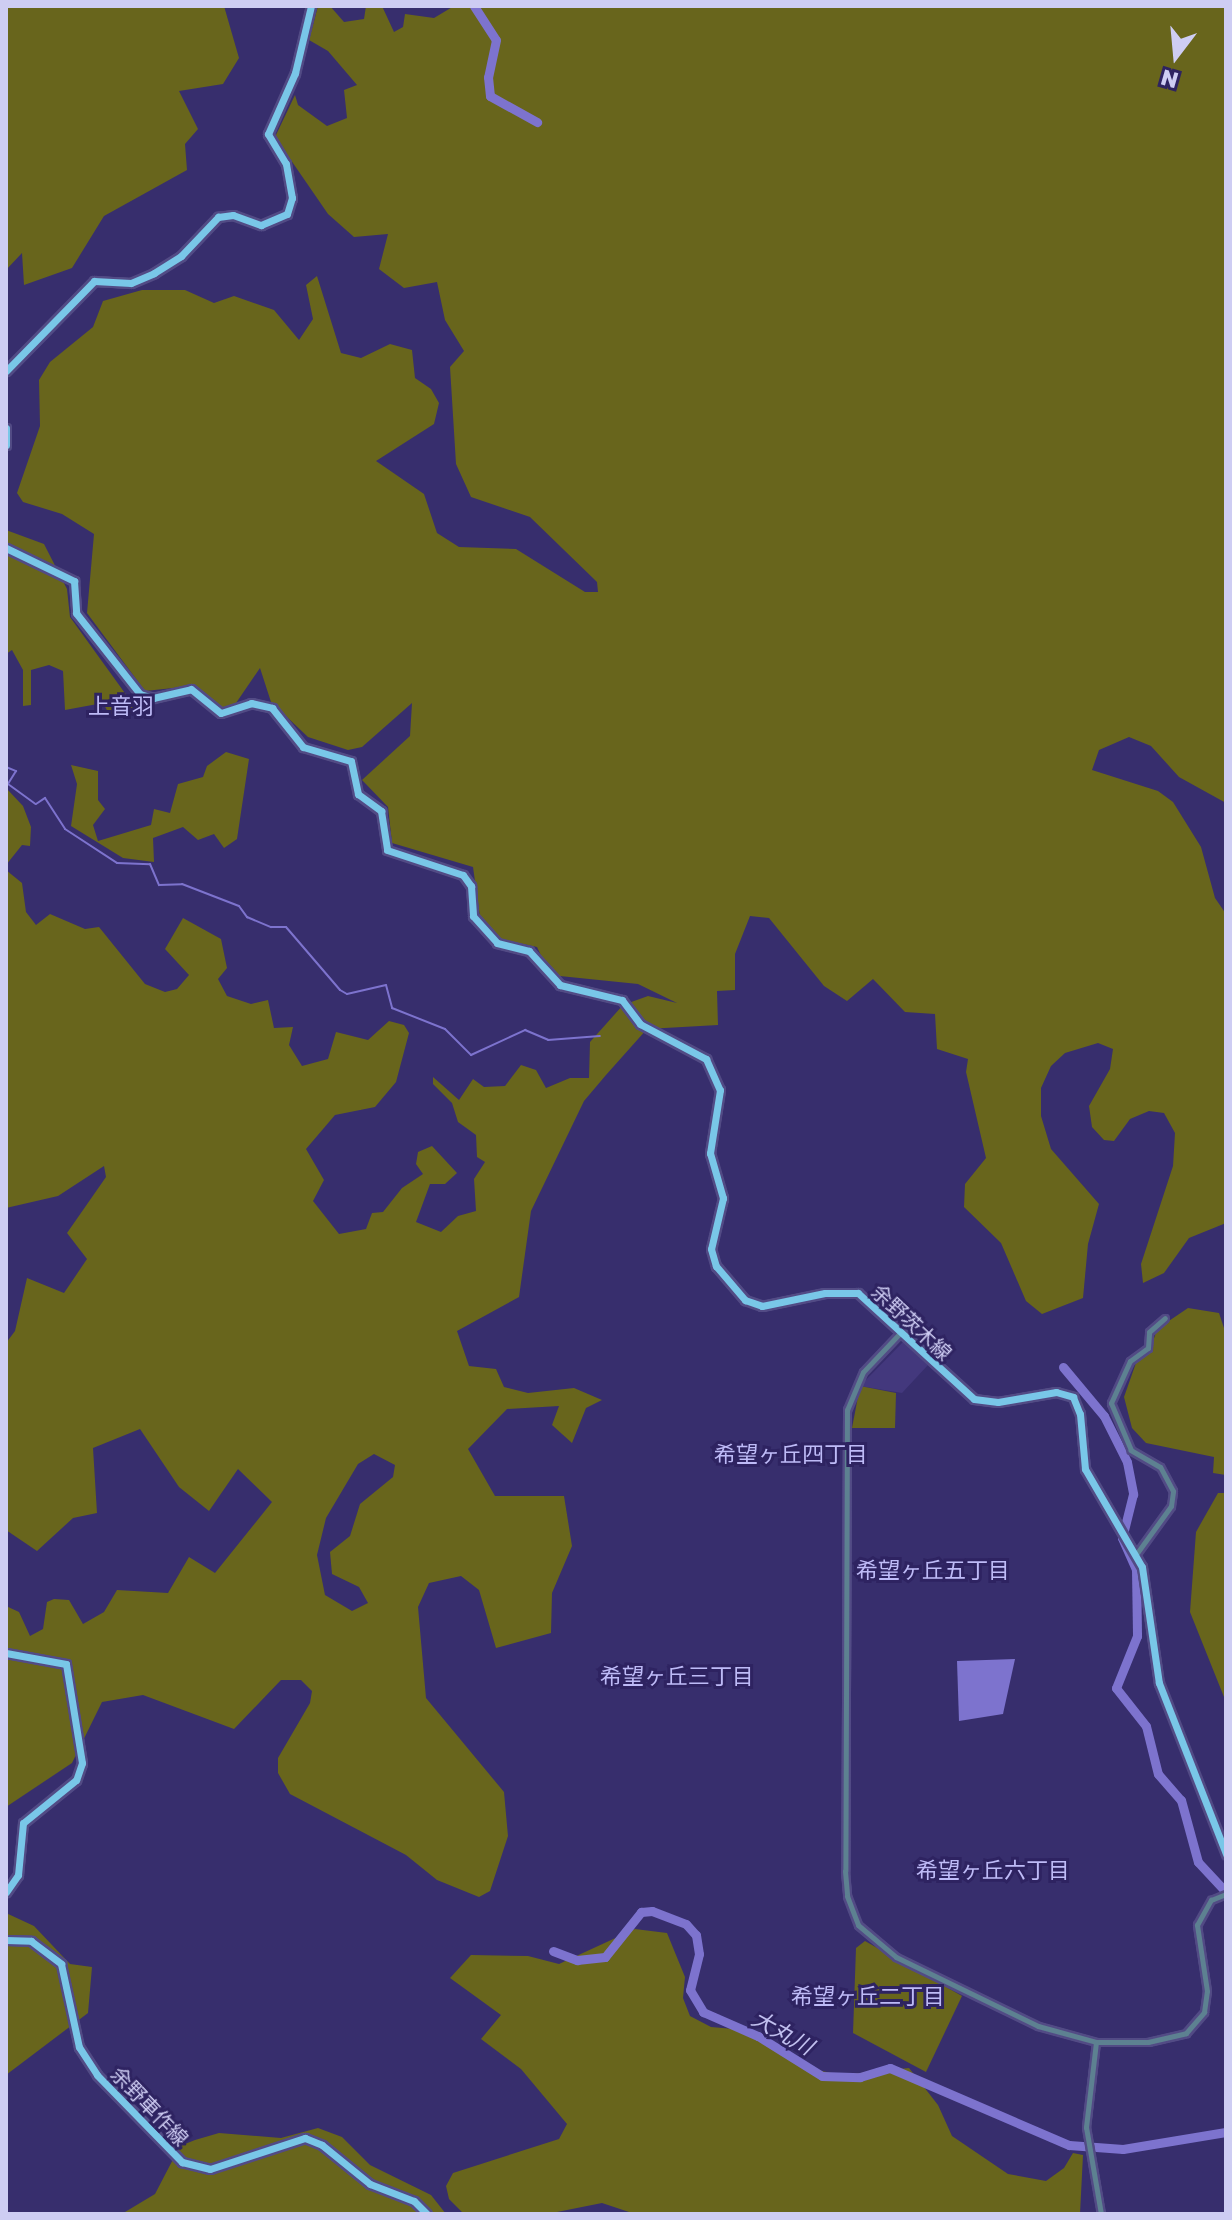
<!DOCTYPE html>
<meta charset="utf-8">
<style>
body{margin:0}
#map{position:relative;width:1232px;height:2220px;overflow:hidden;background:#372e6d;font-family:"Golos Text","Noto Sans JP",sans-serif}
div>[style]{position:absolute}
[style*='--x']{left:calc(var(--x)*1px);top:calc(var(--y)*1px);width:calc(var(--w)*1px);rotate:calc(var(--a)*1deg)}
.built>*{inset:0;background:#43387d}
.green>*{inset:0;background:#68651c}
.water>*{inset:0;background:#7d73ce}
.stream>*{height:2px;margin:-1px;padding:0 1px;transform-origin:1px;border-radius:1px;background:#7d73ce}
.river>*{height:9px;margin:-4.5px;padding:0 4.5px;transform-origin:4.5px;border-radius:4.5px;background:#7d73ce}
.roads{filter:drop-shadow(2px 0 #524b85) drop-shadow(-2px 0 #524b85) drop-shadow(0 2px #524b85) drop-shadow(0 -2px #524b85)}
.minor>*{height:5px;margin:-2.5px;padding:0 2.5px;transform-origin:2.5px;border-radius:2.5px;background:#5d8191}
.major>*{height:7px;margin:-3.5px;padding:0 3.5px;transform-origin:3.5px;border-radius:3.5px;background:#79c7e8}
span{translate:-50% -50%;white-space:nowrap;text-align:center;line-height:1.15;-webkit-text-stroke:6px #2e2361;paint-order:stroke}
.street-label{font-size:20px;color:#cecdf3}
.neighbourhood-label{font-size:22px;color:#bebbf7}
.water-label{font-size:22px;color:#c1c0ef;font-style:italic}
.frame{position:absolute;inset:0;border:8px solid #cecdf3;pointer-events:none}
.north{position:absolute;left:1136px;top:16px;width:80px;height:80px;-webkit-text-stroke:6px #2e2361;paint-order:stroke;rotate:196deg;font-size:22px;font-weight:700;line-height:32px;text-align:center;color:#cecdf3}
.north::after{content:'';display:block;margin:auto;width:28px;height:36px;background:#cecdf3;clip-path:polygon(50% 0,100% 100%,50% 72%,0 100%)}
</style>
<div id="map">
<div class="built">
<i style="clip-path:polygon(903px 1342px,928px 1365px,902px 1393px,860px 1386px)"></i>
</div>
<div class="green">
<i style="clip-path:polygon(6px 6px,224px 6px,239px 58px,223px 84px,179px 91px,198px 129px,185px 144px,187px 170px,104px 216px,72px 268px,24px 285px,22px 253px,6px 270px)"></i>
<i style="clip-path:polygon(evenodd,318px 6px,330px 6px,344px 22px,364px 19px,366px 6px,382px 6px,394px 32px,403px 27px,405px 14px,434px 18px,454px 6px,1226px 6px,1226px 803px,1179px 777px,1151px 746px,1129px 737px,1099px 750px,1092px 770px,1158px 791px,1173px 802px,1201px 847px,1215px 898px,1226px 914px,1226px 1223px,1189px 1238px,1164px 1273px,1143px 1283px,1141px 1264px,1173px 1166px,1175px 1133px,1164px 1113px,1149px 1111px,1130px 1119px,1114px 1141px,1104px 1140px,1092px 1127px,1089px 1106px,1110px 1069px,1113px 1049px,1098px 1043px,1065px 1053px,1051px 1066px,1041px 1088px,1041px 1116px,1051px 1149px,1099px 1204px,1088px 1244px,1083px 1298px,1042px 1314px,1026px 1301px,1001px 1243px,964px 1207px,965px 1184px,986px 1158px,966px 1072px,968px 1059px,937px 1049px,935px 1014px,905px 1012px,873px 979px,847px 1001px,824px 986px,769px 918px,750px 916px,735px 954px,735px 990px,717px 991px,718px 1025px,647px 1029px,606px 1075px,584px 1101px,531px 1211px,519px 1297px,457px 1331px,469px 1366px,496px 1369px,504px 1387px,528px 1393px,574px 1388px,602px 1400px,586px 1408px,572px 1443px,552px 1425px,559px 1406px,507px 1409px,468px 1449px,495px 1496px,564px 1496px,572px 1546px,552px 1593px,551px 1633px,496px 1648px,479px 1590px,461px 1576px,429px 1583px,418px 1607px,426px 1698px,504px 1792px,508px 1836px,490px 1891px,479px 1897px,437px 1880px,406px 1855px,290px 1794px,278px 1773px,278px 1758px,310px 1703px,312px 1691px,301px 1680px,281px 1680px,234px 1729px,143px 1695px,102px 1702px,72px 1763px,6px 1807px,6px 1606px,19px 1612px,30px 1636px,43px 1629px,47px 1602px,54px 1599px,69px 1600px,83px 1624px,104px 1612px,117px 1590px,168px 1593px,189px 1557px,215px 1573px,272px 1502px,238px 1469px,209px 1511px,179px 1487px,140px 1429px,93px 1448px,97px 1513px,73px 1518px,37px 1551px,6px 1530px,6px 1343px,15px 1331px,27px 1278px,64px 1293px,87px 1259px,67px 1233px,106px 1177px,104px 1166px,58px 1196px,6px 1208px,6px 870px,22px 883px,26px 912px,36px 925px,50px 914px,85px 929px,99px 927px,145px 984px,165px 992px,177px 989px,189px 975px,165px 949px,183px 918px,221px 939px,227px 968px,218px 979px,227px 996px,251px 1004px,268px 1000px,274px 1028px,293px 1027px,289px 1045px,302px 1066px,328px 1059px,336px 1032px,368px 1040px,389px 1021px,404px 1025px,409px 1033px,396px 1082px,375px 1107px,335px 1115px,306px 1149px,324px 1180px,313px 1201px,339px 1234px,366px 1229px,372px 1213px,383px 1212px,402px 1188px,423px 1174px,416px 1164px,418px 1152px,432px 1146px,457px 1173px,445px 1184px,430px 1184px,416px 1222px,441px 1232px,458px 1216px,476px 1211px,474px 1179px,485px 1162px,477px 1157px,476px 1135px,458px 1122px,452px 1103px,433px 1084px,433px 1077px,459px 1100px,473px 1079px,484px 1087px,505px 1086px,521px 1065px,536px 1070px,546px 1088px,570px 1078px,589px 1078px,590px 1042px,623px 1005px,648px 996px,677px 1003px,638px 984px,550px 975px,537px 947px,500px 939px,480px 917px,473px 867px,392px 843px,388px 807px,362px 780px,410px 736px,412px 703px,362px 747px,348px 750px,308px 737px,271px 702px,260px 668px,234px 706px,217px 708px,192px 686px,145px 691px,87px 613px,94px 534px,62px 514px,23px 502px,17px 493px,40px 426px,39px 380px,50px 362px,93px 327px,103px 301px,142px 290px,185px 290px,214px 303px,234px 296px,274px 310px,299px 340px,313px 319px,306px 285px,317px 276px,341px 353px,361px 358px,390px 344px,412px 350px,415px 378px,431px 389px,439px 403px,434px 424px,376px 461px,424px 494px,437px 533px,459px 547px,516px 549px,585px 592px,598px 592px,597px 582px,530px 517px,471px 497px,456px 464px,450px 367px,464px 351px,445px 320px,437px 282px,404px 288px,379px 269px,388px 234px,354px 237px,328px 214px,275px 137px,295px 95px,298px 105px,327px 126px,347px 118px,344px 90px,357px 85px,328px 51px,309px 40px,318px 6px,374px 1454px,395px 1465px,393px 1477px,360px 1504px,350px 1536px,330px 1552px,332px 1574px,359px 1587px,368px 1603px,352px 1611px,325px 1595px,317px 1555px,326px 1518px,358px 1464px,374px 1454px)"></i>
<i style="clip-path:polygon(6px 530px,44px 544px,67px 589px,70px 617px,140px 714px,109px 714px,103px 703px,65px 710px,63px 671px,49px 665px,31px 670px,31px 705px,23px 706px,23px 670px,12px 650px,6px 654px)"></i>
<i style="clip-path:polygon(226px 752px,249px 759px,237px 839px,224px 848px,214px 834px,198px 840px,183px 827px,153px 838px,154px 862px,123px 858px,71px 826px,77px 784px,71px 765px,98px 771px,98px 800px,105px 809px,93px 825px,98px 841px,151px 825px,154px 809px,170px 813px,178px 784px,203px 777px,207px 766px)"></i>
<i style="clip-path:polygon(7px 789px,23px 806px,31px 827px,30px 846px,22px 845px,6px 865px)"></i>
<i style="clip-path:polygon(1188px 1308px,1219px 1313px,1226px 1334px,1226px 1475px,1213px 1473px,1214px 1457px,1146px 1443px,1132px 1428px,1124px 1397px,1137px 1360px,1150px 1351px,1157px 1329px)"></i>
<i style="clip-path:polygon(860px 1386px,896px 1393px,895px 1428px,852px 1428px)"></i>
<i style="clip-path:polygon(1218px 1493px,1226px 1493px,1226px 1702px,1190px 1612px,1196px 1532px)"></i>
<i style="clip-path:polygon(6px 1913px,34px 1926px,70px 1964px,92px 1967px,88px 2013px,6px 2075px)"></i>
<i style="clip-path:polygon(635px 1929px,667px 1933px,685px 1977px,683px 1998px,690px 2016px,711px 2027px,734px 2029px,817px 2070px,841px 2075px,909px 2068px,938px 2105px,952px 2136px,1008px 2174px,1046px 2181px,1064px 2168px,1073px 2153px,1083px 2155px,1080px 2214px,635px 2214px,602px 2203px,547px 2214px,463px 2213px,449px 2199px,446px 2186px,453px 2173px,559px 2139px,567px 2124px,521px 2069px,481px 2039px,501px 2015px,450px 1978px,471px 1955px,528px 1956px,559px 1964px)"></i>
<i style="clip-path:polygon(865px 1941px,962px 1996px,926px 2072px,853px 2033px,856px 1948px)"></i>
<i style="clip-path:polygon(318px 2128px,342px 2137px,370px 2165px,431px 2195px,446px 2214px,94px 2214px,125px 2212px,155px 2194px,180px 2146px,195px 2140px,219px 2133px,281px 2138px)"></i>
</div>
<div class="water">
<i style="clip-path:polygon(1015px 1659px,1003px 1714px,959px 1721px,957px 1661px)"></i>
</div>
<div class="stream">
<i style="--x:6;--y:767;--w:11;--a:22"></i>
<i style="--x:16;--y:771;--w:15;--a:122"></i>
<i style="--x:8;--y:784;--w:34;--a:36"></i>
<i style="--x:36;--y:804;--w:11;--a:-34"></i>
<i style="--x:45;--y:798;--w:37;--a:57"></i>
<i style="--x:65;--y:829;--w:62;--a:33.2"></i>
<i style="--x:117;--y:863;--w:33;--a:2"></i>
<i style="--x:150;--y:864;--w:23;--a:67"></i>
<i style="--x:159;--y:885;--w:23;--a:-2"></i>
<i style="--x:182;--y:884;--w:61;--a:21.1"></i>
<i style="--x:239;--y:906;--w:14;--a:54"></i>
<i style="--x:247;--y:917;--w:26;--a:23"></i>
<i style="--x:271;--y:927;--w:15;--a:0"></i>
<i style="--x:286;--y:927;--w:83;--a:49.4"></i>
<i style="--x:340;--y:990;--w:8;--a:30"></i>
<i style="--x:347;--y:994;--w:40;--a:-13"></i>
<i style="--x:386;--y:985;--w:24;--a:75"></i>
<i style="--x:392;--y:1008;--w:57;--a:21.6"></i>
<i style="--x:445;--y:1029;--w:37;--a:45"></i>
<i style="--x:471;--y:1055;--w:60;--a:-24.8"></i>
<i style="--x:525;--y:1030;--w:25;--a:23"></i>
<i style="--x:548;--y:1040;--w:52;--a:-4.4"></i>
</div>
<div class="river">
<i style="--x:474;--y:6;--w:40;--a:57.1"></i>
<i style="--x:496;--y:40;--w:38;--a:102"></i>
<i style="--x:488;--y:77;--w:19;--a:84"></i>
<i style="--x:490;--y:96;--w:54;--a:29"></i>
<i style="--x:1063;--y:1367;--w:64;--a:50.1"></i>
<i style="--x:1104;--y:1416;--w:51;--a:63.4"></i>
<i style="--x:1127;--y:1462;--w:33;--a:79"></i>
<i style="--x:1133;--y:1494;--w:45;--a:104"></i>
<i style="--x:1122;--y:1538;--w:35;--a:66"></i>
<i style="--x:1136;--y:1570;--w:66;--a:89.1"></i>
<i style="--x:1137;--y:1636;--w:56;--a:112"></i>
<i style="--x:1116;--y:1688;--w:48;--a:51.7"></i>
<i style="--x:1146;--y:1726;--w:49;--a:76"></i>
<i style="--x:1158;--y:1774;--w:35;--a:49"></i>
<i style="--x:1181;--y:1800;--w:64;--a:74.7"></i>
<i style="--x:1198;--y:1862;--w:41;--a:47"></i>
<i style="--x:553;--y:1951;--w:26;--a:21"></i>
<i style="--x:577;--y:1960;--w:28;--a:-6"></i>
<i style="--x:605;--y:1957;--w:58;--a:-51.3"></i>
<i style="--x:641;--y:1912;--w:11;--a:-5"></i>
<i style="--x:652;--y:1911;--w:36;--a:21"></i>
<i style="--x:686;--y:1924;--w:15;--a:48"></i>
<i style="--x:696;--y:1935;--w:19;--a:81"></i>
<i style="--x:699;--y:1954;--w:37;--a:104"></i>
<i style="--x:690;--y:1990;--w:26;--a:59"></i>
<i style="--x:703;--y:2012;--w:60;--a:23.6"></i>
<i style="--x:758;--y:2036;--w:75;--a:32"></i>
<i style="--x:822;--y:2076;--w:38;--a:2"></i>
<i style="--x:860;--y:2077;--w:31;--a:-17"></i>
<i style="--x:890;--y:2068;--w:195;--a:23.3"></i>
<i style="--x:1069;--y:2145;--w:54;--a:4.2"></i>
<i style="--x:1123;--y:2149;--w:104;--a:-9.4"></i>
</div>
<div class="roads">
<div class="minor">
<i style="--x:901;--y:1332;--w:55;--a:133.5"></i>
<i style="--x:863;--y:1372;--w:41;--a:112.8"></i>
<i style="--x:847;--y:1410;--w:461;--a:90.2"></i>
<i style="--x:845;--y:1871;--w:25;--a:85"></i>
<i style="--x:847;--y:1896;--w:31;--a:69"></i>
<i style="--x:858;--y:1925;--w:50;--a:40.1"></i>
<i style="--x:896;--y:1957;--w:158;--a:25.9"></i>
<i style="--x:1038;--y:2026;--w:60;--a:15.4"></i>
<i style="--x:1096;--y:2042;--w:52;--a:0"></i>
<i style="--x:1148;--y:2042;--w:39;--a:-13"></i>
<i style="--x:1186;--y:2033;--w:28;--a:-49"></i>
<i style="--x:1204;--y:2012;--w:21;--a:-82"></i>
<i style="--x:1207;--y:1991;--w:67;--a:-98.6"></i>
<i style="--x:1197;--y:1925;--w:29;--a:-61"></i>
<i style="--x:1211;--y:1900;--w:16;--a:-22"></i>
<i style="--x:1137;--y:1553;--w:58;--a:-54.1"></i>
<i style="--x:1171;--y:1506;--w:15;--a:-82"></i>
<i style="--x:1173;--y:1491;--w:27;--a:-118"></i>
<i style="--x:1160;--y:1467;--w:34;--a:-150"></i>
<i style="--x:1131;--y:1450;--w:51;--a:-113.1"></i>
<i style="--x:1111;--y:1403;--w:46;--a:-65.7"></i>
<i style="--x:1130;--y:1361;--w:22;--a:-36"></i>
<i style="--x:1148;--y:1348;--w:16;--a:-86"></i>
<i style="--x:1149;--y:1332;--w:21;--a:-41"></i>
<i style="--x:1096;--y:2042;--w:86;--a:96.7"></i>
<i style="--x:1086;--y:2127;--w:88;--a:80.2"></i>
</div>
<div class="major">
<i style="--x:6;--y:371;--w:126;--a:-45.6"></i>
<i style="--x:94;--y:281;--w:37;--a:3"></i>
<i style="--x:131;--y:283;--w:25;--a:-23"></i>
<i style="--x:154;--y:273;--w:32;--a:-32"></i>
<i style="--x:181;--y:256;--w:54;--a:-46.5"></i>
<i style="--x:218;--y:217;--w:15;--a:-8"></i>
<i style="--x:233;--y:215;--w:30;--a:20"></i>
<i style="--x:261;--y:225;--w:28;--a:-23"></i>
<i style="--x:287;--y:214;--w:17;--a:-73"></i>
<i style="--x:292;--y:198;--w:35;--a:-100"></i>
<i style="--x:286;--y:164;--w:35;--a:-121"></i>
<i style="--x:268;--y:134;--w:67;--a:-66.1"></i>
<i style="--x:295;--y:73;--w:69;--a:-76.6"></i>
<i style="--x:6;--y:428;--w:17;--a:90"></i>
<i style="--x:6;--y:548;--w:76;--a:25.9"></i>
<i style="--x:74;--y:581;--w:32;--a:86"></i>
<i style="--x:76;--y:613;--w:103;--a:51.7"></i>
<i style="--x:140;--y:694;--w:14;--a:17"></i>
<i style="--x:153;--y:698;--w:39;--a:-13"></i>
<i style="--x:191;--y:689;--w:38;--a:39"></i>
<i style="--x:221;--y:713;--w:32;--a:-18"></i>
<i style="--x:251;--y:703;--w:22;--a:13"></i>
<i style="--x:272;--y:708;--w:50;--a:51.5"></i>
<i style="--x:303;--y:747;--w:50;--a:16.3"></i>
<i style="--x:351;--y:761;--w:34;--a:78"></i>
<i style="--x:358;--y:794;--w:29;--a:36"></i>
<i style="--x:381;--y:811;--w:39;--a:81"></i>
<i style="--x:387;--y:850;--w:80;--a:18.2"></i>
<i style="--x:463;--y:875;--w:14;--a:54"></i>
<i style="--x:471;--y:886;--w:30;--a:86"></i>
<i style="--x:473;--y:916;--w:36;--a:48"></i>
<i style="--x:497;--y:943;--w:33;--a:14"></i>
<i style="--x:529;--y:951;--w:46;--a:47.6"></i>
<i style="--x:560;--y:985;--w:64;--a:13.6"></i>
<i style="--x:622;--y:1000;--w:30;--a:53"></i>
<i style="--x:640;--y:1024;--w:75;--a:27.9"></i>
<i style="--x:706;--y:1059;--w:34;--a:66"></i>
<i style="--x:720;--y:1090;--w:64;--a:99"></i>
<i style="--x:710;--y:1153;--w:47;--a:73.9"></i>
<i style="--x:723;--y:1198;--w:52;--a:103.2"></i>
<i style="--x:711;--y:1249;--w:18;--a:74"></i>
<i style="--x:716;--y:1266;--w:45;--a:49.5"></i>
<i style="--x:745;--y:1300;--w:18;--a:19"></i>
<i style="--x:762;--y:1306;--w:64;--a:-11.7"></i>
<i style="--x:825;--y:1293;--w:33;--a:0"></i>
<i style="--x:858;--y:1293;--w:157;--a:42.4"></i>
<i style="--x:974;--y:1399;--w:24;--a:7"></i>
<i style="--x:998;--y:1402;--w:59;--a:-9.8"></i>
<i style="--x:1056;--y:1392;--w:18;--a:16"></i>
<i style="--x:1073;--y:1397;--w:18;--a:68"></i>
<i style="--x:1080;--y:1414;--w:55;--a:84.8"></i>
<i style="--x:1085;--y:1469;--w:113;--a:59.8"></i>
<i style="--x:1142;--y:1567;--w:117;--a:81.7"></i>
<i style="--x:1159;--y:1683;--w:184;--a:68.6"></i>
<i style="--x:6;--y:1653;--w:61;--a:10.4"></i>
<i style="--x:66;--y:1664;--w:100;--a:80.8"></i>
<i style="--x:82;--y:1763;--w:18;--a:109"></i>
<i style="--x:76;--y:1780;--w:68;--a:140.9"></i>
<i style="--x:23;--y:1823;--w:52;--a:95.5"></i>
<i style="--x:18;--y:1875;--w:21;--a:125"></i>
<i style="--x:6;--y:1940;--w:25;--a:2"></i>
<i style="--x:31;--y:1941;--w:38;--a:37"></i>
<i style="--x:61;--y:1964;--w:85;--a:77.8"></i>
<i style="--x:79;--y:2047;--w:33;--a:57"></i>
<i style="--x:97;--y:2075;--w:122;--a:45.7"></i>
<i style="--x:182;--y:2162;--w:29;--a:14"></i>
<i style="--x:210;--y:2169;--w:100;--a:-18.1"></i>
<i style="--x:305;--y:2138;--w:18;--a:22"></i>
<i style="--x:322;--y:2145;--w:62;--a:39.1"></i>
<i style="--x:370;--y:2184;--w:47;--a:21.1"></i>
<i style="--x:414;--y:2201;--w:18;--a:45"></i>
</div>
</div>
<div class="street-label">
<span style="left:912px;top:1322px;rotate:43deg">余野茨木線</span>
<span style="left:150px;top:2106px;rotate:46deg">余野車作線</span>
</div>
<div class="neighbourhood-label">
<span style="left:121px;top:706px">上音羽</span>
<span style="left:791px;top:1454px">希望ヶ丘四丁目</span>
<span style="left:933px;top:1570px">希望ヶ丘五丁目</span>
<span style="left:677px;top:1676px">希望ヶ丘三丁目</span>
<span style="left:993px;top:1870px">希望ヶ丘六丁目</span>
<span style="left:868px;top:1996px">希望ヶ丘二丁目</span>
</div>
<div class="water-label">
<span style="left:783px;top:2032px;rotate:29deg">大丸川</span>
</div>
<div class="frame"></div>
<div class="north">N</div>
</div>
